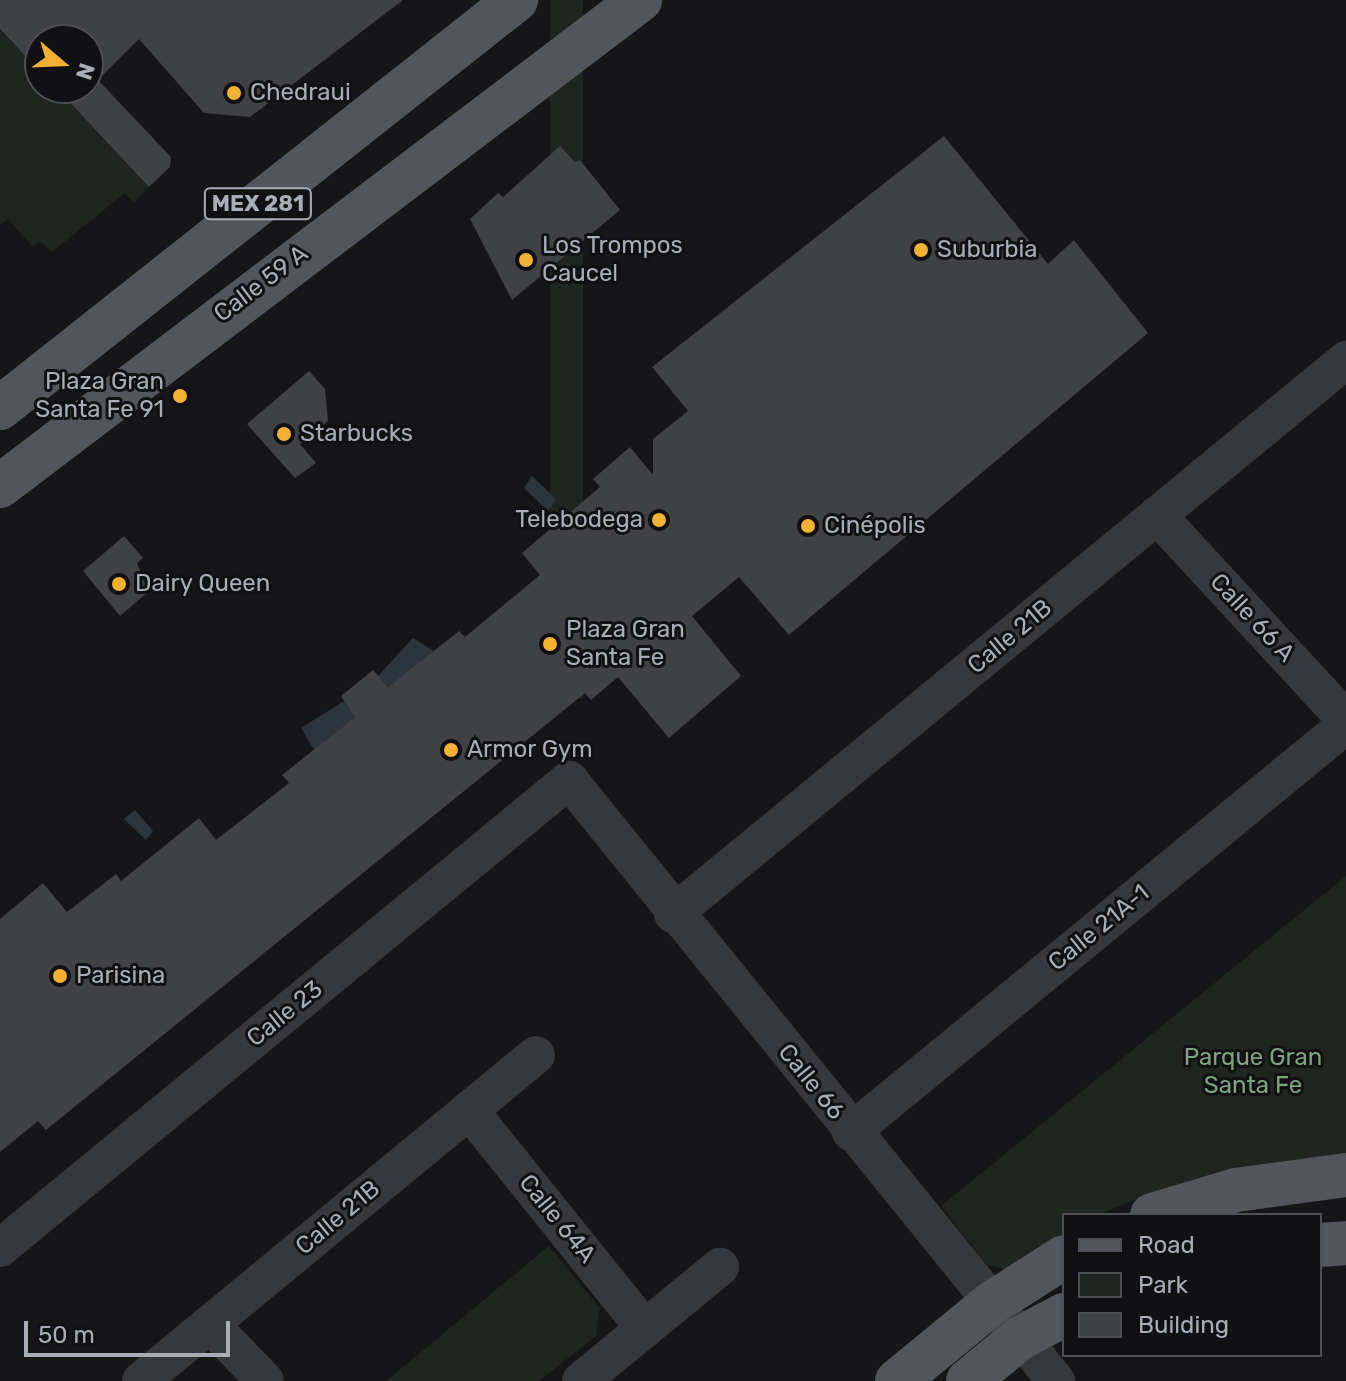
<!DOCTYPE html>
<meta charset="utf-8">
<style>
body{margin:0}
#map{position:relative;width:1346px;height:1381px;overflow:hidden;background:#161618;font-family:Rubik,sans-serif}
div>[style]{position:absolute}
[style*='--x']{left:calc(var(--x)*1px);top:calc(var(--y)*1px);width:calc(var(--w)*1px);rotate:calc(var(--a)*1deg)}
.green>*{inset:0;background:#1e261f;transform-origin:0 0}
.water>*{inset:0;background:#2c353c}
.building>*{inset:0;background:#404145}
.minor>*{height:38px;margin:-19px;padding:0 19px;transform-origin:19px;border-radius:19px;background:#37383d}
.major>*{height:44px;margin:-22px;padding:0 22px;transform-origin:22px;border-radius:22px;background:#53555c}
.dots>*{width:22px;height:22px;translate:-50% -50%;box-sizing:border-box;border:4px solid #111113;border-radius:50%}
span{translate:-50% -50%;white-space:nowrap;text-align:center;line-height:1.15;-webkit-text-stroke:6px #111113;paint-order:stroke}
.shield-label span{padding:2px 6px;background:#111113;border:2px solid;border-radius:6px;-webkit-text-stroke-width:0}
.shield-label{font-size:22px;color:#a8adb8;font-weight:700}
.poi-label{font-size:24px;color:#a8adb8}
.left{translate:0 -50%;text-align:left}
.right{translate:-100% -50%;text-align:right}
.street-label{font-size:24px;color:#a8adb8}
.park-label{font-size:24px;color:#7fa381}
.legend{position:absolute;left:1062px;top:1213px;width:260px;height:144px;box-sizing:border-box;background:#111113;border:2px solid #4d4f55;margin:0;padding:10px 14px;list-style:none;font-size:24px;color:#a8adb8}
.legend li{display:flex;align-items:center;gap:16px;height:40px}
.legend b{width:40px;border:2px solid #4d4f55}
.north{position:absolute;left:24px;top:24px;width:80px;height:80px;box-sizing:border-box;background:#111113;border:2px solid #4d4f55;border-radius:50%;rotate:109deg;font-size:22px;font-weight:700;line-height:32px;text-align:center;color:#a8adb8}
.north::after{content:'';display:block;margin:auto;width:28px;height:36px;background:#f2b134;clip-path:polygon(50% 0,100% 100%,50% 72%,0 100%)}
.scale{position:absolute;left:24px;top:1321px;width:206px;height:36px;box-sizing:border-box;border:4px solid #a8adb8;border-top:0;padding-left:10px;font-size:24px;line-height:28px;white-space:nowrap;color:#a8adb8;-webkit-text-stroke:6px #111113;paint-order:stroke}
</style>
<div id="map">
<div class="green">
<i style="left:550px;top:0;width:33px;height:699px"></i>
<i style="clip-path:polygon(0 30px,40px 72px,40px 88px,55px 88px,149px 187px,134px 203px,125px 193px,52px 252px,40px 241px,32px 246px,8px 219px,0 225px)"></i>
<i style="clip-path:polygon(1346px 876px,1346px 1157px,1246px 1167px,1147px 1195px,1098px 1215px,1064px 1215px,1064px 1232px,1004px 1269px,986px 1264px,941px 1206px)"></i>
<i style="clip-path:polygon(549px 1246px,600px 1308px,596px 1336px,539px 1381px,386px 1381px)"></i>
</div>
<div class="water">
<i style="clip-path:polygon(532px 476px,556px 499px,548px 511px,524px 488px)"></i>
<i style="clip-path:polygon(413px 638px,434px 651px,388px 687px,378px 676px)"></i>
<i style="clip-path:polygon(344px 701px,356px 716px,314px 750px,301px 728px)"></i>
<i style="clip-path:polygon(135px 810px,153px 831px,146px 840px,124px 819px)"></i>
</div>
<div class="building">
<i style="clip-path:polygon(0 0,403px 0,250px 117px,204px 113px,139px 39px,98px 80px,171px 157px,170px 167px,149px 187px,56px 88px,88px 88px,88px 40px,40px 40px,40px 72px,0 29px)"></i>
<i style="clip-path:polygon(944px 136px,1048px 264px,1074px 240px,1148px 333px,789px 635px,739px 577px,692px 616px,741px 676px,669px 738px,618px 677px,591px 700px,585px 693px,46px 1130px,38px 1121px,0 1152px,0 919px,43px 883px,67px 912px,116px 874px,121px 881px,199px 818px,216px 840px,289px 783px,282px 775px,355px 717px,341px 696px,373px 670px,388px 687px,459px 631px,465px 637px,540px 575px,522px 553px,600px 487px,593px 479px,630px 447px,653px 475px,653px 439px,688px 411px,652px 367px)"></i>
<i style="clip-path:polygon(560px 146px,575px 162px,580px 160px,620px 210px,512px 300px,470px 219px,498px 193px,503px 197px)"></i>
<i style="clip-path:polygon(309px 371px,325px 389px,328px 421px,300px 444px,316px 463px,295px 478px,247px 424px)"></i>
<i style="clip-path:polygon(124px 536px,143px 558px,137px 563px,148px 592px,120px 616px,83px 571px)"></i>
</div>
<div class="minor">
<i style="--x:1157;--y:515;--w:279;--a:47.3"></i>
<i style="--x:673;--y:914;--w:872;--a:-39.46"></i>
<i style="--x:469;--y:1110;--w:281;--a:51.2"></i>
<i style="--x:851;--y:1132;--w:641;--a:-39.43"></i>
<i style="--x:0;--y:1248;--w:737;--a:-39.44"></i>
<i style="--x:569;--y:780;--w:774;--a:50.98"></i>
<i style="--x:210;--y:1324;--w:79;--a:46"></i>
<i style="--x:141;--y:1381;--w:512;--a:-39.53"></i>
<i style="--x:581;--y:1381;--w:180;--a:-39.4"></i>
</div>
<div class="major">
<i style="--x:0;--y:408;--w:658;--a:-38.33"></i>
<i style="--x:0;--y:486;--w:804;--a:-37.21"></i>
<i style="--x:1152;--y:1215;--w:88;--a:-16.6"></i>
<i style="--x:1236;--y:1190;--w:111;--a:-7.8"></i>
<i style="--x:1320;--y:1245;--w:26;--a:-4"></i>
<i style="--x:897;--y:1381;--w:123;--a:-39.4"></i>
<i style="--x:992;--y:1303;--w:85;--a:-32.6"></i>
<i style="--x:968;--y:1381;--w:67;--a:-39.6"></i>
<i style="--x:1020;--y:1338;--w:50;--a:-27.6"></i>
</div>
<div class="dots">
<i style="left:234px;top:93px;background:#f2b134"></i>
<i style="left:921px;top:250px;background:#f2b134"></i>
<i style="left:526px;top:260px;background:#f2b134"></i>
<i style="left:180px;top:396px;background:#f2b134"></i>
<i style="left:284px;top:434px;background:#f2b134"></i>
<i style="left:659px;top:520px;background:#f2b134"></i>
<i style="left:808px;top:526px;background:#f2b134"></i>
<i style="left:119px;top:584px;background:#f2b134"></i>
<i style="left:550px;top:644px;background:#f2b134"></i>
<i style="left:451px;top:750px;background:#f2b134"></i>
<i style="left:60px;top:976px;background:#f2b134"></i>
</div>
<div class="shield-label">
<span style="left:258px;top:204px">MEX 281</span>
</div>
<div class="poi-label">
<span class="left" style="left:250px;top:93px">Chedraui</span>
<span class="left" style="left:542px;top:260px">Los Trompos<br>Caucel</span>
<span class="left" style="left:937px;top:250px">Suburbia</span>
<span class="right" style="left:164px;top:396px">Plaza Gran<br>Santa Fe 91</span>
<span class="left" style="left:300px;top:434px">Starbucks</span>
<span class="right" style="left:643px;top:520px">Telebodega</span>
<span class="left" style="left:824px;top:526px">Cinépolis</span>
<span class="left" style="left:135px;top:584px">Dairy Queen</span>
<span class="left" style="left:566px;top:644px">Plaza Gran<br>Santa Fe</span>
<span class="left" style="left:467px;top:750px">Armor Gym</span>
<span class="left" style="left:76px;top:976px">Parisina</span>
</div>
<div class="street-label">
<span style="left:261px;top:284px;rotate:-37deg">Calle 59 A</span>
<span style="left:1252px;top:618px;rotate:47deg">Calle 66 A</span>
<span style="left:1010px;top:637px;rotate:-40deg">Calle 21B</span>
<span style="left:1099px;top:928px;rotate:-39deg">Calle 21A-1</span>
<span style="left:285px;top:1014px;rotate:-39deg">Calle 23</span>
<span style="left:811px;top:1082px;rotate:51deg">Calle 66</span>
<span style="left:338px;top:1218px;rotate:-40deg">Calle 21B</span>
<span style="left:557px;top:1219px;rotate:51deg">Calle 64A</span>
</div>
<div class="park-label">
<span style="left:1253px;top:1072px">Parque Gran<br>Santa Fe</span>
</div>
<ul class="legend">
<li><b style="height:10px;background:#53555c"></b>Road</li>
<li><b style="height:22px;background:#1e261f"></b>Park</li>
<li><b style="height:22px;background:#404145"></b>Building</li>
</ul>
<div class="north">N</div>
<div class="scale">50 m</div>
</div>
